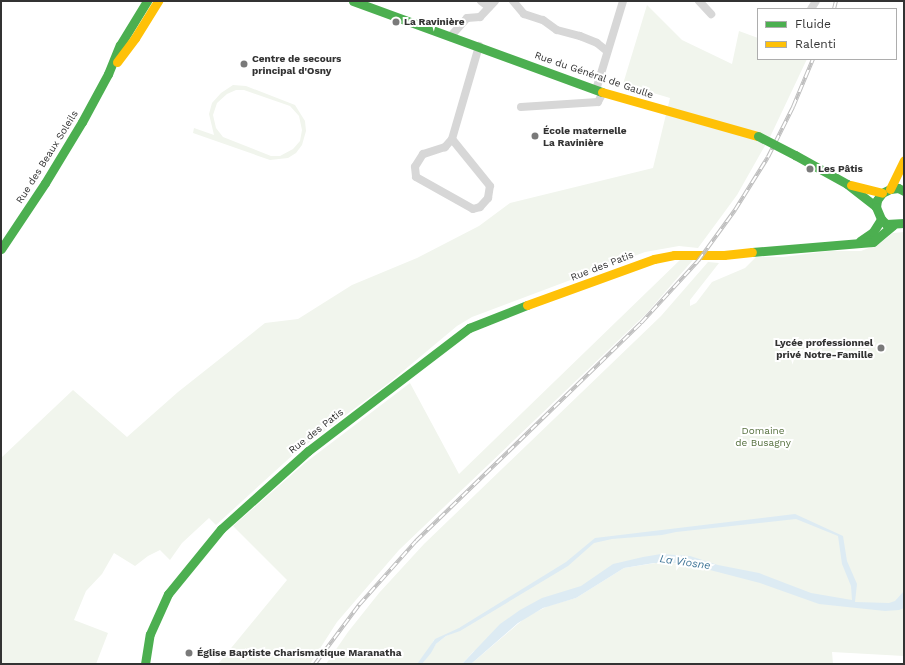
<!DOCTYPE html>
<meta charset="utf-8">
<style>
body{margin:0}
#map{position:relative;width:905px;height:665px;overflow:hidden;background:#fff;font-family:"Work Sans",sans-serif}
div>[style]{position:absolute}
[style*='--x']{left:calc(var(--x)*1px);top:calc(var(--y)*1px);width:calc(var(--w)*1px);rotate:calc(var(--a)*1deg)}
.green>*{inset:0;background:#f1f5ed}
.water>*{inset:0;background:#ddebf3}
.street>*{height:8px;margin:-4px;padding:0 4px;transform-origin:4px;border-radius:4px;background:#d7d7d7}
.fast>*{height:9px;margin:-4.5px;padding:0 4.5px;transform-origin:4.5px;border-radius:4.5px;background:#4caf50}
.slow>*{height:9px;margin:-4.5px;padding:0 4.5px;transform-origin:4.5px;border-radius:4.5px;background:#ffc107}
.rail>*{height:4px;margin-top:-2px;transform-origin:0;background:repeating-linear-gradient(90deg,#fff 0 8px,#bebebe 0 16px);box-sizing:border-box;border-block:1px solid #bebebe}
.fast-bridge>*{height:9px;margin:-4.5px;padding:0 4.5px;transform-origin:4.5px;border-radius:4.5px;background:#4caf50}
.dots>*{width:11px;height:11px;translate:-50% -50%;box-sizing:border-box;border:2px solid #fff;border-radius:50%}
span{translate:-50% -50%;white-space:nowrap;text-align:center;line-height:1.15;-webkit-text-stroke:4px #fff;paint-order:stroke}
.poi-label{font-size:10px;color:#333;font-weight:700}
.left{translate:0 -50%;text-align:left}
.right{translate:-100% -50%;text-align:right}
.street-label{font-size:10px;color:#333}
.park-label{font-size:10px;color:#56703f}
.water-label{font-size:11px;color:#3f7597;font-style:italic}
.frame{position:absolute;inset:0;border:2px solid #333;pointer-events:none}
.legend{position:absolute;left:757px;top:8px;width:140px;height:52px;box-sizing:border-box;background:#fff;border:1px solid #adadad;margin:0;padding:5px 7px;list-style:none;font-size:12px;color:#333}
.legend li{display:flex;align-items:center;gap:8px;height:20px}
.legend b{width:20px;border:1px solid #adadad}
</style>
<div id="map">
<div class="green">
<i style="clip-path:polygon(647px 5px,682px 40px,732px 64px,739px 31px,758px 38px,758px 59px,807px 59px,771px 135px,737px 195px,698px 248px,679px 246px,645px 252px,472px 317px,457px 326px,390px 382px,295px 453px,216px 525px,209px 518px,182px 543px,170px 560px,160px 550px,148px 556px,135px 566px,114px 553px,102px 574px,86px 591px,74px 620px,108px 633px,96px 664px,1px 664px,1px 458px,73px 390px,127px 437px,178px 392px,265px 323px,298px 319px,352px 285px,417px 258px,479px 226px,510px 203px,653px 168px,670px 98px,623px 84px)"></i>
<i style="clip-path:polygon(evenodd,233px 85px,246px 86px,295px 105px,305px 121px,306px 131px,302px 145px,296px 153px,288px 158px,270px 160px,193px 133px,194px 128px,214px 135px,209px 114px,212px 103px,221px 93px,233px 85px,236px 90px,244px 90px,290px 106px,299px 116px,302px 130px,300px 141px,293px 149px,280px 156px,271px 156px,223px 137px,216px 128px,213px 115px,217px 103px,227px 94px,236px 90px)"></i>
<i style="clip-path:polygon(904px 232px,904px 656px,832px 652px,833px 664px,471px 664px,526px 617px,548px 606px,576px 598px,624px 568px,662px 562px,690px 565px,686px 560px,631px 562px,585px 588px,542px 602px,473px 652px,462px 664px,422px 664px,436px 644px,446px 636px,456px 632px,434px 640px,428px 651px,417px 664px,326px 664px,348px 632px,379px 593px,424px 544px,661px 316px,708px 262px,719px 263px,690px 300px,690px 306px,696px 303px,712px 282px,745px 268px,756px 257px,783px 257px,829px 251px,861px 251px,879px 244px,893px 233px)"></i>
<i style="clip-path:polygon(681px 259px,693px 260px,646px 314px,399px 550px,337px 622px,310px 664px,218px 664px,287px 580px,233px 526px,305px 463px,410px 383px,459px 474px)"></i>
</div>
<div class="water">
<i style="clip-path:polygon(795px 514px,843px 536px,847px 561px,857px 584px,855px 602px,889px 603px,895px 601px,904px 591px,904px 608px,899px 610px,885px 611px,819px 604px,760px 583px,710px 570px,679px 563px,654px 563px,624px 568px,576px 598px,543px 608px,518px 623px,471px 664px,462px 664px,500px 624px,520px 610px,542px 598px,581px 586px,613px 564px,643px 557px,661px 554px,690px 556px,718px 565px,759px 573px,811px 593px,852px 600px,851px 586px,842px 564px,838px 536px,796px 519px,676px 532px,662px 535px,612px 539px,594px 543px,568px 566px,460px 631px,446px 636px,436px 644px,431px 653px,422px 664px,417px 664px,435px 639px,459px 628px,566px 562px,595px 538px)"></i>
</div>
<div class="street">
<i style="--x:481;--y:1;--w:10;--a:37"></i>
<i style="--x:513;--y:1;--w:17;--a:50"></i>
<i style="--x:524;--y:14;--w:20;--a:18"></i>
<i style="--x:543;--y:20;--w:17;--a:36"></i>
<i style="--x:557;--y:30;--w:24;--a:15"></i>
<i style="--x:580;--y:36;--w:18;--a:22"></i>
<i style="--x:597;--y:43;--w:13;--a:39"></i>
<i style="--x:699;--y:1;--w:18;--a:47"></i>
<i style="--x:811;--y:9;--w:9;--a:-58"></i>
<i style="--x:450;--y:37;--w:25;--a:-48"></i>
<i style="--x:467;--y:18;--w:13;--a:-4"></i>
<i style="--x:480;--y:17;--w:22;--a:-47"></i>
<i style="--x:596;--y:90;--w:93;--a:-73.1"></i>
<i style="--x:521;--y:107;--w:77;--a:-3.7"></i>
<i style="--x:598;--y:102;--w:11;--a:-63"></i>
<i style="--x:452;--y:139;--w:11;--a:131"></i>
<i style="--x:445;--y:147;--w:23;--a:162"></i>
<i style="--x:423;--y:154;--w:15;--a:122"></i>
<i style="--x:415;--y:167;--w:10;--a:84"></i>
<i style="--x:416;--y:177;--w:65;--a:29.3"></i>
<i style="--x:473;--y:209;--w:7;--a:-16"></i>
<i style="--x:480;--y:207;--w:12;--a:-48"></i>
<i style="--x:488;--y:198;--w:12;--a:-81"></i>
<i style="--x:490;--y:186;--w:60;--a:-129"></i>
<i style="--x:452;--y:139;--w:97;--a:-73.8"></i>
</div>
<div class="fast">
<i style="--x:353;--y:1;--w:265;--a:20.1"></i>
<i style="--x:795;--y:155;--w:60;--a:29.1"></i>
<i style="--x:847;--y:184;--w:37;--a:38"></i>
<i style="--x:904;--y:191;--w:7;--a:-153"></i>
<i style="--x:898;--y:188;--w:8;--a:173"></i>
<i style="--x:890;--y:189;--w:9;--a:153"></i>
<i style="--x:882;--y:193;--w:9;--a:126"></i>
<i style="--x:877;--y:200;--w:7;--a:98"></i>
<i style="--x:876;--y:207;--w:13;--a:67"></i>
<i style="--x:881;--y:219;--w:7;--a:45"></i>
<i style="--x:886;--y:224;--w:18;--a:-3"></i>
<i style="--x:860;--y:241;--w:16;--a:-35"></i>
<i style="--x:873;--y:232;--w:15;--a:-58"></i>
<i style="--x:1;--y:249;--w:79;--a:-56.3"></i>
<i style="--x:45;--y:183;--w:71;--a:-58.8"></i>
<i style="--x:82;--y:122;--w:55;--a:-61.6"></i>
<i style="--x:108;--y:74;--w:31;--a:-68"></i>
<i style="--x:120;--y:45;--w:52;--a:-58.5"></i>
<i style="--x:752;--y:252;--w:121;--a:-4.7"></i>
<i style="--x:873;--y:242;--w:26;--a:-40"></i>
<i style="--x:145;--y:664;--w:30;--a:-81"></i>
<i style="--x:150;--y:634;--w:44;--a:-65.8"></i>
<i style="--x:168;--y:594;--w:84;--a:-50.8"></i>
<i style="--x:221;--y:529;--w:117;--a:-41.9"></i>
<i style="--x:308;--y:451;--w:203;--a:-37.4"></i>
<i style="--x:469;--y:328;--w:62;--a:-21.6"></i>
</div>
<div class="slow">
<i style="--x:117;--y:62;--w:30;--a:-53"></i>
<i style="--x:135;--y:38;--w:44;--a:-58.1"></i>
<i style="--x:602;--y:92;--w:162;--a:15.8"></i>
<i style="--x:851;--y:185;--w:32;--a:14"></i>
<i style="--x:890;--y:189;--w:32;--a:-64"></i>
<i style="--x:527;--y:305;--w:135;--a:-19.9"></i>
<i style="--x:654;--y:259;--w:20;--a:-11"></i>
<i style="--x:674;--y:255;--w:50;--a:0"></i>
<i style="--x:724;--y:255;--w:28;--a:-6"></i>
</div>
<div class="rail">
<i style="--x:834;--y:9;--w:8;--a:-76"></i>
<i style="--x:315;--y:664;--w:74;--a:-53.3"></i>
<i style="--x:359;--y:605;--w:86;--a:-48.3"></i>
<i style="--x:416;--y:541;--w:313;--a:-44.1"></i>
<i style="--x:641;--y:323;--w:84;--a:-47.4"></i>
<i style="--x:698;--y:261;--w:63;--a:-54"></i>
<i style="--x:735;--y:210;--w:62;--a:-58.1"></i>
<i style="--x:768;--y:157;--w:56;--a:-63.4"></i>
<i style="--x:793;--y:107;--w:52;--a:-67.4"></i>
</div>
<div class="fast-bridge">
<i style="--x:758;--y:136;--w:42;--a:27.2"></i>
</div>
<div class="dots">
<i style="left:396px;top:22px;background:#7a7a7a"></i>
<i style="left:244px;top:64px;background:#7a7a7a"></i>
<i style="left:535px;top:136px;background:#7a7a7a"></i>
<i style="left:810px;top:169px;background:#7a7a7a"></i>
<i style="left:881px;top:348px;background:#7a7a7a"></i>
<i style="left:189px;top:653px;background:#7a7a7a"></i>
</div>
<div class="poi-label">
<span class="left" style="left:404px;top:22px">La Ravinière</span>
<span class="left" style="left:252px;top:64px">Centre de secours<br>principal d'Osny</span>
<span class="left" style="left:543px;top:136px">École maternelle<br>La Ravinière</span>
<span class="left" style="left:818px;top:169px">Les Pâtis</span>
<span class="right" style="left:873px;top:348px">Lycée professionnel<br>privé Notre-Famille</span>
<span class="left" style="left:197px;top:653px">Église Baptiste Charismatique Maranatha</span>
</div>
<div class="street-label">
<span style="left:594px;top:75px;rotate:19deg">Rue du Général de Gaulle</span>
<span style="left:47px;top:157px;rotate:-58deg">Rue des Beaux Soleils</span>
<span style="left:602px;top:266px;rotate:-21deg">Rue des Patis</span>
<span style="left:316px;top:431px;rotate:-38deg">Rue des Patis</span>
</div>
<div class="park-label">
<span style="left:763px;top:436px">Domaine<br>de Busagny</span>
</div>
<div class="water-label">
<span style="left:685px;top:563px;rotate:8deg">La Viosne</span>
</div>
<div class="frame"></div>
<ul class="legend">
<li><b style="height:5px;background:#4caf50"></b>Fluide</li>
<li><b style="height:5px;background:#ffc107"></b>Ralenti</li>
</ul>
</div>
